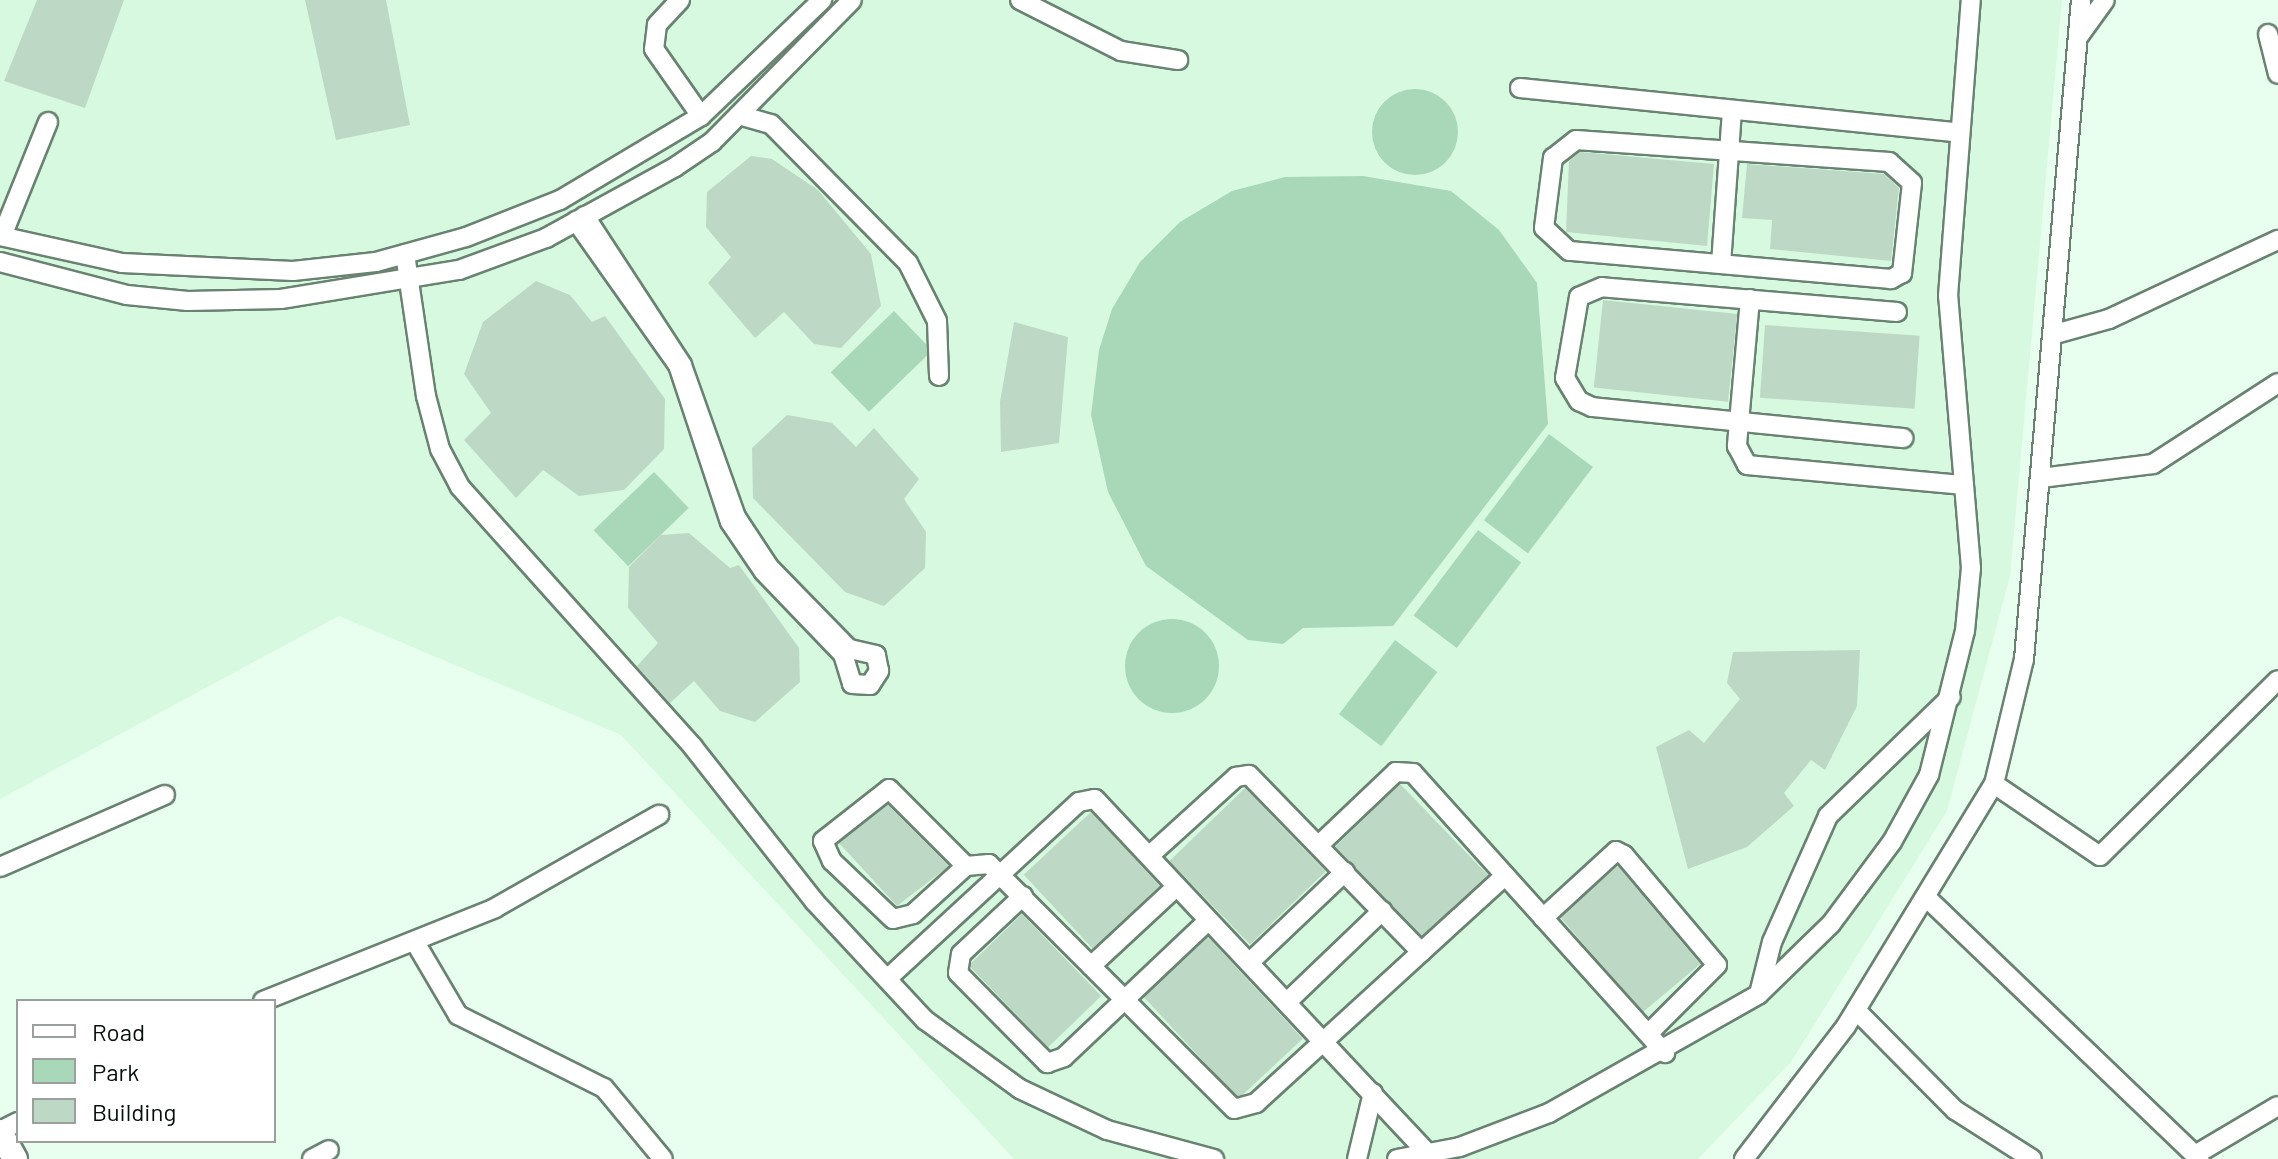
<!DOCTYPE html>
<style>
body{margin:0}
#map{position:relative;width:2278px;height:1159px;overflow:hidden;background:#e8ffef;font-family:Barlow,sans-serif}
div>[style]{position:absolute}
[style*='--x']{left:calc(var(--x)*1px);top:calc(var(--y)*1px);width:calc(var(--w)*1px);rotate:calc(var(--a)*1deg)}
.built>*{inset:0;background:#d6f9e0}
.green>*{inset:0;background:#a8d8b7;transform-origin:0 0}
.round{border-radius:50%}
.building>*{inset:0;background:#bdd9c5;transform-origin:0 0}
.roads{filter:drop-shadow(2px 0 #698271) drop-shadow(-2px 0 #698271) drop-shadow(0 2px #698271) drop-shadow(0 -2px #698271)}
.minor>*{height:18px;margin:-9px;padding:0 9px;transform-origin:9px;border-radius:9px;background:#fff}
.major>*{height:24px;margin:-12px;padding:0 12px;transform-origin:12px;border-radius:12px;background:#fff}
span{translate:-50% -50%;white-space:nowrap;text-align:center;line-height:1.15;-webkit-text-stroke:7px #fff;paint-order:stroke}
.legend{position:absolute;left:16px;top:999px;width:260px;height:144px;box-sizing:border-box;background:#fff;border:2px solid #9b9f9d;margin:0;padding:10px 14px;list-style:none;font-size:24px;color:#060f09}
.legend li{display:flex;align-items:center;gap:16px;height:40px}
.legend b{width:40px;border:2px solid #9b9f9d}
</style>
<div id="map">
<div class="built">
<i style="clip-path:polygon(0 0,2062px 0,2010px 576px,1947px 811px,1791px 1062px,1698px 1159px,1014px 1159px,621px 735px,339px 616px,0 799px)"></i>
</div>
<div class="green">
<i class="round" style="left:1372px;top:89px;width:86px;height:86px"></i>
<i style="clip-path:polygon(1363px 176px,1451px 191px,1499px 230px,1537px 283px,1548px 424px,1393px 626px,1303px 628px,1283px 644px,1248px 640px,1146px 566px,1108px 492px,1091px 415px,1099px 350px,1112px 309px,1140px 262px,1180px 222px,1232px 191px,1285px 177px)"></i>
<i style="left:894px;top:311px;width:55px;height:88px;rotate:46deg"></i>
<i style="left:1549px;top:434px;width:55px;height:108px;rotate:37deg"></i>
<i style="left:654px;top:472px;width:50px;height:84px;rotate:46deg"></i>
<i style="left:1478px;top:530px;width:54px;height:107px;rotate:37deg"></i>
<i class="round" style="left:1125px;top:619px;width:94px;height:94px"></i>
<i style="left:1395px;top:640px;width:53px;height:93px;rotate:37deg"></i>
</div>
<div class="building">
<i style="clip-path:polygon(37px 0,124px 0,85px 108px,4px 81px)"></i>
<i style="clip-path:polygon(305px 0,386px 0,410px 125px,336px 140px)"></i>
<i style="clip-path:polygon(1580px 152px,1714px 164px,1707px 246px,1566px 232px,1569px 161px)"></i>
<i style="clip-path:polygon(751px 156px,772px 159px,818px 190px,871px 254px,881px 306px,841px 348px,814px 344px,784px 312px,755px 338px,708px 283px,731px 257px,706px 227px,707px 192px)"></i>
<i style="clip-path:polygon(1747px 164px,1884px 174px,1899px 188px,1891px 261px,1770px 249px,1772px 220px,1742px 218px)"></i>
<i style="clip-path:polygon(536px 281px,570px 295px,592px 322px,605px 316px,665px 399px,664px 449px,624px 490px,579px 496px,543px 470px,516px 498px,464px 440px,491px 413px,464px 374px,483px 322px)"></i>
<i style="left:1603px;top:300px;width:135px;height:88px;rotate:6deg"></i>
<i style="clip-path:polygon(1014px 322px,1068px 337px,1059px 443px,1001px 452px,1000px 402px)"></i>
<i style="left:1765px;top:325px;width:155px;height:73px;rotate:4deg"></i>
<i style="clip-path:polygon(787px 415px,832px 423px,856px 447px,874px 428px,919px 479px,904px 499px,926px 532px,925px 568px,884px 606px,845px 592px,753px 498px,752px 448px)"></i>
<i style="clip-path:polygon(689px 533px,730px 568px,739px 565px,799px 648px,800px 682px,755px 722px,720px 711px,694px 681px,670px 703px,637px 666px,658px 643px,628px 608px,629px 567px,661px 535px)"></i>
<i style="clip-path:polygon(1860px 650px,1857px 706px,1825px 770px,1811px 760px,1784px 793px,1794px 806px,1747px 847px,1688px 869px,1656px 747px,1689px 730px,1704px 743px,1740px 699px,1727px 683px,1733px 652px)"></i>
<i style="left:1400px;top:784px;width:127px;height:90px;rotate:46deg"></i>
<i style="left:1245px;top:788px;width:116px;height:105px;rotate:46deg"></i>
<i style="clip-path:polygon(888px 805px,949px 866px,897px 906px,839px 843px)"></i>
<i style="left:1091px;top:812px;width:101px;height:92px;rotate:47deg"></i>
<i style="left:1618px;top:866px;width:128px;height:77px;rotate:50deg"></i>
<i style="left:1022px;top:914px;width:114px;height:74px;rotate:46deg"></i>
<i style="left:1208px;top:937px;width:139px;height:88px;rotate:47deg"></i>
</div>
<div class="roads">
<div class="minor">
<i style="--x:680;--y:0;--w:34;--a:133"></i>
<i style="--x:657;--y:25;--w:24;--a:97"></i>
<i style="--x:654;--y:49;--w:82;--a:55"></i>
<i style="--x:1020;--y:0;--w:113;--a:26.8"></i>
<i style="--x:1121;--y:51;--w:58;--a:9"></i>
<i style="--x:2268;--y:34;--w:41;--a:76"></i>
<i style="--x:2079;--y:36;--w:44;--a:-54.2"></i>
<i style="--x:1520;--y:88;--w:438;--a:5.8"></i>
<i style="--x:739;--y:115;--w:33;--a:16"></i>
<i style="--x:771;--y:124;--w:195;--a:45.4"></i>
<i style="--x:908;--y:263;--w:65;--a:63.4"></i>
<i style="--x:937;--y:321;--w:55;--a:87.9"></i>
<i style="--x:1576;--y:140;--w:314;--a:4"></i>
<i style="--x:1889;--y:162;--w:31;--a:42"></i>
<i style="--x:1912;--y:183;--w:91;--a:96.3"></i>
<i style="--x:1902;--y:273;--w:13;--a:151"></i>
<i style="--x:1891;--y:279;--w:323;--a:-175"></i>
<i style="--x:1569;--y:251;--w:34;--a:-137"></i>
<i style="--x:1544;--y:228;--w:71;--a:-82.7"></i>
<i style="--x:1553;--y:158;--w:29;--a:-38"></i>
<i style="--x:576;--y:221;--w:176;--a:54.7"></i>
<i style="--x:678;--y:365;--w:165;--a:71.7"></i>
<i style="--x:730;--y:522;--w:60;--a:55.8"></i>
<i style="--x:764;--y:572;--w:114;--a:46.1"></i>
<i style="--x:843;--y:654;--w:31;--a:73"></i>
<i style="--x:852;--y:684;--w:18;--a:3"></i>
<i style="--x:870;--y:685;--w:17;--a:-57"></i>
<i style="--x:879;--y:671;--w:16;--a:-101"></i>
<i style="--x:876;--y:655;--w:28;--a:-167"></i>
<i style="--x:849;--y:649;--w:115;--a:-134.3"></i>
<i style="--x:769;--y:567;--w:60;--a:-123.4"></i>
<i style="--x:736;--y:517;--w:161;--a:-109.6"></i>
<i style="--x:682;--y:365;--w:178;--a:-123.1"></i>
<i style="--x:0;--y:236;--w:125;--a:12.5"></i>
<i style="--x:122;--y:263;--w:171;--a:2.7"></i>
<i style="--x:293;--y:271;--w:83;--a:-6.2"></i>
<i style="--x:376;--y:262;--w:93;--a:-15.5"></i>
<i style="--x:466;--y:237;--w:101;--a:-21.5"></i>
<i style="--x:560;--y:200;--w:164;--a:-30.8"></i>
<i style="--x:701;--y:116;--w:168;--a:-43.8"></i>
<i style="--x:2;--y:236;--w:123;--a:-68"></i>
<i style="--x:405;--y:254;--w:144;--a:81.6"></i>
<i style="--x:426;--y:396;--w:55;--a:75.2"></i>
<i style="--x:440;--y:449;--w:43;--a:62.2"></i>
<i style="--x:460;--y:487;--w:349;--a:48.1"></i>
<i style="--x:693;--y:747;--w:196;--a:51.8"></i>
<i style="--x:814;--y:901;--w:163;--a:47"></i>
<i style="--x:925;--y:1020;--w:117;--a:36"></i>
<i style="--x:1020;--y:1089;--w:96;--a:25.2"></i>
<i style="--x:1107;--y:1130;--w:111;--a:15.2"></i>
<i style="--x:0;--y:262;--w:131;--a:14.6"></i>
<i style="--x:127;--y:295;--w:61;--a:5.6"></i>
<i style="--x:188;--y:301;--w:93;--a:-1.2"></i>
<i style="--x:281;--y:299;--w:180;--a:-9.3"></i>
<i style="--x:459;--y:270;--w:93;--a:-20.2"></i>
<i style="--x:546;--y:238;--w:147;--a:-28.8"></i>
<i style="--x:675;--y:167;--w:45;--a:-34"></i>
<i style="--x:712;--y:142;--w:199;--a:-45.4"></i>
<i style="--x:1721;--y:264;--w:154;--a:-85.9"></i>
<i style="--x:1750;--y:299;--w:148;--a:95.1"></i>
<i style="--x:1737;--y:446;--w:21;--a:62"></i>
<i style="--x:1747;--y:465;--w:218;--a:5.3"></i>
<i style="--x:1897;--y:312;--w:296;--a:-175.2"></i>
<i style="--x:1602;--y:287;--w:25;--a:157"></i>
<i style="--x:1579;--y:297;--w:82;--a:99.8"></i>
<i style="--x:1565;--y:378;--w:27;--a:59"></i>
<i style="--x:1579;--y:401;--w:14;--a:25"></i>
<i style="--x:1592;--y:407;--w:313;--a:5.7"></i>
<i style="--x:2055;--y:334;--w:56;--a:-15.5"></i>
<i style="--x:2109;--y:319;--w:187;--a:-25.1"></i>
<i style="--x:2041;--y:478;--w:113;--a:-7.1"></i>
<i style="--x:2153;--y:464;--w:149;--a:-32.9"></i>
<i style="--x:1994;--y:784;--w:128;--a:34.2"></i>
<i style="--x:2100;--y:856;--w:250;--a:-44.7"></i>
<i style="--x:1319;--y:845;--w:106;--a:-43.5"></i>
<i style="--x:1396;--y:772;--w:17;--a:3"></i>
<i style="--x:1413;--y:773;--w:377;--a:48"></i>
<i style="--x:1149;--y:856;--w:118;--a:-42.2"></i>
<i style="--x:1236;--y:777;--w:13;--a:-9"></i>
<i style="--x:1249;--y:775;--w:247;--a:45.8"></i>
<i style="--x:966;--y:866;--w:109;--a:-135"></i>
<i style="--x:889;--y:789;--w:84;--a:141.8"></i>
<i style="--x:823;--y:841;--w:22;--a:66"></i>
<i style="--x:832;--y:861;--w:84;--a:43.6"></i>
<i style="--x:893;--y:919;--w:21;--a:-14"></i>
<i style="--x:913;--y:914;--w:72;--a:-42.2"></i>
<i style="--x:966;--y:866;--w:23;--a:-5"></i>
<i style="--x:989;--y:864;--w:346;--a:45"></i>
<i style="--x:1234;--y:1109;--w:23;--a:-15"></i>
<i style="--x:1256;--y:1103;--w:337;--a:-42.4"></i>
<i style="--x:0;--y:867;--w:180;--a:-23.6"></i>
<i style="--x:1023;--y:896;--w:85;--a:136.9"></i>
<i style="--x:961;--y:954;--w:19;--a:99"></i>
<i style="--x:958;--y:973;--w:127;--a:45.3"></i>
<i style="--x:1047;--y:1063;--w:18;--a:-19"></i>
<i style="--x:1064;--y:1057;--w:199;--a:-43.4"></i>
<i style="--x:1928;--y:899;--w:376;--a:43.8"></i>
<i style="--x:1543;--y:918;--w:99;--a:-42.5"></i>
<i style="--x:1616;--y:851;--w:9;--a:27"></i>
<i style="--x:1624;--y:855;--w:144;--a:49.8"></i>
<i style="--x:1717;--y:965;--w:93;--a:135"></i>
<i style="--x:415;--y:942;--w:85;--a:59.5"></i>
<i style="--x:458;--y:1015;--w:163;--a:26.6"></i>
<i style="--x:604;--y:1088;--w:92;--a:50.3"></i>
<i style="--x:1250;--y:962;--w:131;--a:-43.5"></i>
<i style="--x:1091;--y:966;--w:117;--a:-42.9"></i>
<i style="--x:887;--y:979;--w:261;--a:-42.7"></i>
<i style="--x:1079;--y:802;--w:16;--a:-11"></i>
<i style="--x:1095;--y:799;--w:487;--a:46.8"></i>
<i style="--x:1759;--y:994;--w:54;--a:-76"></i>
<i style="--x:1772;--y:942;--w:138;--a:-66"></i>
<i style="--x:1828;--y:816;--w:171;--a:-44.1"></i>
<i style="--x:263;--y:1001;--w:250;--a:-21.8"></i>
<i style="--x:495;--y:908;--w:189;--a:-29.6"></i>
<i style="--x:1287;--y:1002;--w:132;--a:-43.8"></i>
<i style="--x:1856;--y:1010;--w:141;--a:45.3"></i>
<i style="--x:1955;--y:1110;--w:91;--a:32.5"></i>
<i style="--x:0;--y:1131;--w:20;--a:-27"></i>
<i style="--x:2195;--y:1155;--w:96;--a:-30.6"></i>
<i style="--x:312;--y:1159;--w:19;--a:-28"></i>
<i style="--x:1357;--y:1159;--w:68;--a:-76.4"></i>
<i style="--x:1397;--y:1159;--w:64;--a:-10.8"></i>
<i style="--x:1460;--y:1147;--w:95;--a:-20.9"></i>
<i style="--x:1549;--y:1113;--w:241;--a:-29.5"></i>
<i style="--x:1759;--y:994;--w:100;--a:-44.2"></i>
<i style="--x:1831;--y:924;--w:102;--a:-53.4"></i>
<i style="--x:1892;--y:842;--w:77;--a:-61.1"></i>
<i style="--x:1929;--y:775;--w:148;--a:-76"></i>
<i style="--x:1965;--y:631;--w:63;--a:-84.6"></i>
<i style="--x:1971;--y:568;--w:273;--a:-94.8"></i>
<i style="--x:1948;--y:296;--w:297;--a:-85.6"></i>
<i style="--x:1744;--y:1159;--w:168;--a:-52.5"></i>
<i style="--x:1846;--y:1026;--w:284;--a:-58.6"></i>
<i style="--x:1994;--y:784;--w:129;--a:-76.5"></i>
<i style="--x:2024;--y:659;--w:661;--a:-85.06"></i>
</div>
<div class="major">
<i style="--x:0;--y:1132;--w:31;--a:61"></i>
</div>
</div>
<ul class="legend">
<li><b style="height:10px;background:#fff"></b>Road</li>
<li><b style="height:22px;background:#a8d8b7"></b>Park</li>
<li><b style="height:22px;background:#bdd9c5"></b>Building</li>
</ul>
</div>
